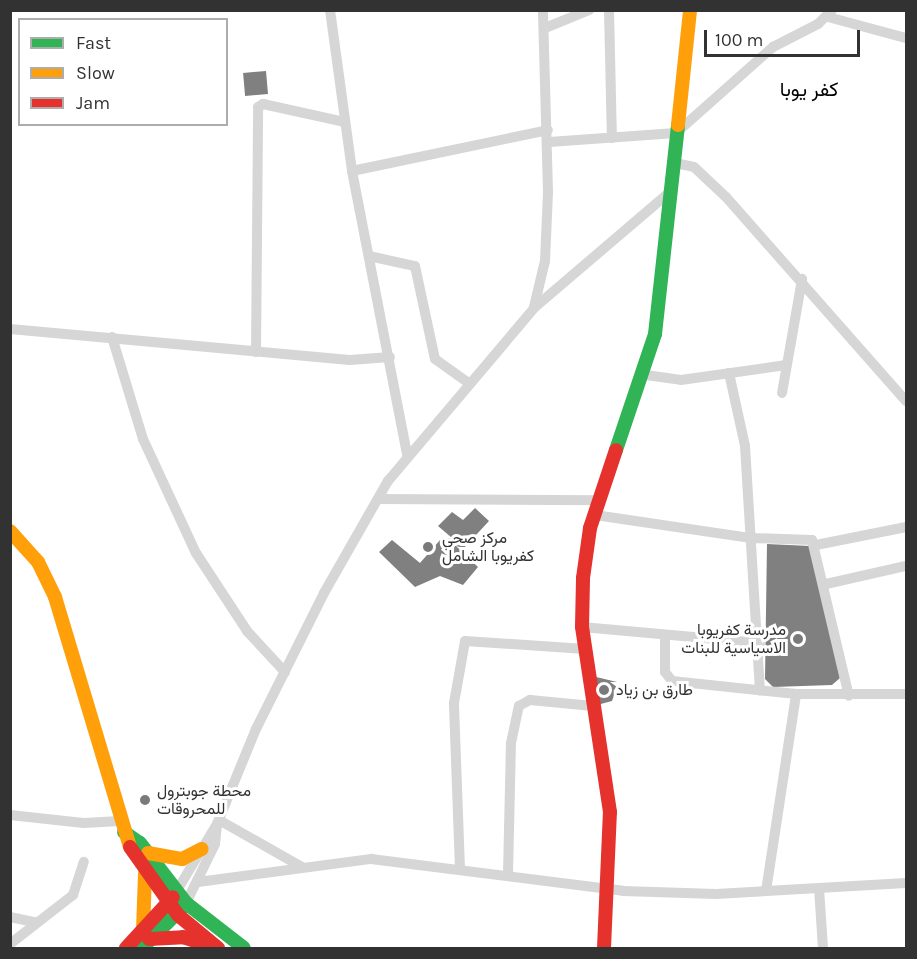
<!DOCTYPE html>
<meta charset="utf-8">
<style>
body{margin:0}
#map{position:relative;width:917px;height:959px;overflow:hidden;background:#fff;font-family:Karla,Vazirmatn,sans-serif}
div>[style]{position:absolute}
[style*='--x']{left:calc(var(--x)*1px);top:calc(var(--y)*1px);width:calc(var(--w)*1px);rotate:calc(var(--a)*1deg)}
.building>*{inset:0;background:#808080;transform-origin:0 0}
.street>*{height:10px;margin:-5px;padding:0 5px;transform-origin:5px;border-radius:5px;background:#d6d6d6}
.fast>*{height:14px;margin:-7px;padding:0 7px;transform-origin:7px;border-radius:7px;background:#30b455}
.slow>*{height:14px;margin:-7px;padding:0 7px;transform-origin:7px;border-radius:7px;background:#ff9f0a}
.jam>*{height:14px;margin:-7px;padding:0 7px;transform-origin:7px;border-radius:7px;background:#e5322d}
.dots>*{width:16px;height:16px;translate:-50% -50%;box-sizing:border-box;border:3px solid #fff;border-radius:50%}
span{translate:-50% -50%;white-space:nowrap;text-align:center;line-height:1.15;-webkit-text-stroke:6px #fff;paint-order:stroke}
.poi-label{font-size:16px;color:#323232}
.left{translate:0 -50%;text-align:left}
.right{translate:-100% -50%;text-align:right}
.quarter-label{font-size:20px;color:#000}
.frame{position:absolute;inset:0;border:12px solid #323232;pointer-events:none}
.legend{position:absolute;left:18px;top:18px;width:210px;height:108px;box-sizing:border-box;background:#fff;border:2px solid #adadad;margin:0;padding:8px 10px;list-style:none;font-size:18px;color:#323232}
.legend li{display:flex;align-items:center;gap:12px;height:30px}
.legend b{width:30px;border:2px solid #adadad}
.scale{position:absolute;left:704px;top:30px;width:156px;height:27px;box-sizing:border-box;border:3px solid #323232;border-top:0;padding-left:8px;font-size:18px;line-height:21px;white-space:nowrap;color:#323232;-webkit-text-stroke:4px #fff;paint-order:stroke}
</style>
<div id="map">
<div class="building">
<i style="left:266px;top:71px;width:23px;height:23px;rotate:85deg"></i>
<i style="clip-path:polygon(475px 508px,489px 521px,464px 548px,456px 546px,478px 567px,463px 585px,440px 576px,415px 587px,379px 552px,392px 540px,420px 563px,440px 540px,452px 538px,438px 526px,452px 512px,463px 520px)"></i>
<i style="clip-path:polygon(767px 544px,810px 546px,840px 678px,832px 685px,773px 687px,765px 679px)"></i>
<i style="clip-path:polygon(592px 676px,617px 682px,610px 682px,617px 687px,612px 701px,597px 705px)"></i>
</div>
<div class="street">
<i style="--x:330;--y:10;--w:162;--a:82.2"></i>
<i style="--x:352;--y:171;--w:288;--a:79"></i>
<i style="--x:609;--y:10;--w:128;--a:88.7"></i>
<i style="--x:828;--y:17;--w:81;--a:15.1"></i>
<i style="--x:545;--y:28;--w:48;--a:-22.2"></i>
<i style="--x:549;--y:142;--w:127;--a:-4.1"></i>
<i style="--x:676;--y:133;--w:130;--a:-41.6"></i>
<i style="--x:773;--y:47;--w:51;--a:-27.1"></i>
<i style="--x:818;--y:24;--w:20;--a:-45"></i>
<i style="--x:675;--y:163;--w:19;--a:12"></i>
<i style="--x:694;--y:167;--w:44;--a:43.2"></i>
<i style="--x:726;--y:197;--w:272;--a:48.6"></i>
<i style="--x:352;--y:171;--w:200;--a:-11.8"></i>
<i style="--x:369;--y:256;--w:47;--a:12.3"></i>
<i style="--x:415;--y:266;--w:95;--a:77.9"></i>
<i style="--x:435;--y:359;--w:43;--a:35.5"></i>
<i style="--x:534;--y:307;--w:47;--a:-76.6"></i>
<i style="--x:545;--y:261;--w:69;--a:-87.5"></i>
<i style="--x:548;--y:192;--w:182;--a:-91.6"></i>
<i style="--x:10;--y:329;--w:341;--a:5.2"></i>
<i style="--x:350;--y:360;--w:40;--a:-4.3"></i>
<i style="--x:112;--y:337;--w:107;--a:73.1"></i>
<i style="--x:143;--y:439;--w:126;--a:65.1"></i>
<i style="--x:196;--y:553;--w:93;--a:56.8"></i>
<i style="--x:247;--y:631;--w:56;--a:47.2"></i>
<i style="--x:256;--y:352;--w:245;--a:-89.5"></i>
<i style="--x:258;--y:107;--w:6;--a:-31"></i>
<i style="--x:263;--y:104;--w:83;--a:12.5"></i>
<i style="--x:729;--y:373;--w:75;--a:77.6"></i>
<i style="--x:745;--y:446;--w:245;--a:86.5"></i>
<i style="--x:646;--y:375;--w:35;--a:8"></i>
<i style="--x:681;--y:380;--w:106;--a:-8.1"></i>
<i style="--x:782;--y:393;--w:116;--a:-80"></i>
<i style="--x:378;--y:499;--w:222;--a:0.3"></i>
<i style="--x:595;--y:515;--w:158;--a:8.4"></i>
<i style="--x:751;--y:538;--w:61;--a:1.9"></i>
<i style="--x:812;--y:540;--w:160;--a:76.7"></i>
<i style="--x:816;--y:545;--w:92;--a:-11.3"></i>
<i style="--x:826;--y:584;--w:82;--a:-12.7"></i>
<i style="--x:582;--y:627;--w:179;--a:5.1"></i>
<i style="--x:665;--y:635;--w:37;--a:90"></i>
<i style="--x:665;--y:672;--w:11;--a:52"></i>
<i style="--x:672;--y:681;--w:125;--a:6"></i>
<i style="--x:796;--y:694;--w:110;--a:0"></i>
<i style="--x:10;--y:815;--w:74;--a:6.2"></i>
<i style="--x:84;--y:823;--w:36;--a:-3"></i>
<i style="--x:219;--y:820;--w:95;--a:29.5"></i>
<i style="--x:460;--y:869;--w:166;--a:-92.1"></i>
<i style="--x:454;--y:703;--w:63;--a:-79.9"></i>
<i style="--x:465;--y:641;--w:120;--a:3.8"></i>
<i style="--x:508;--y:874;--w:131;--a:-88.7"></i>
<i style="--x:511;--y:743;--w:38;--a:-78"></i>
<i style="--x:519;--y:706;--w:13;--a:-29"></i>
<i style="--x:530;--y:700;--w:63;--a:5.4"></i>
<i style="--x:198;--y:882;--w:175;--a:-7.6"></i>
<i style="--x:371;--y:859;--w:254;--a:7.2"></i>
<i style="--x:623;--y:891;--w:93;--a:1.8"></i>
<i style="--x:716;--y:894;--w:190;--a:-3.3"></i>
<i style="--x:819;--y:888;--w:60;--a:86.2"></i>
<i style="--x:766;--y:891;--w:199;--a:-81.3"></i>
<i style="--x:176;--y:892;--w:79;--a:-58.9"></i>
<i style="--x:217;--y:824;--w:103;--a:-67.7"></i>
<i style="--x:256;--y:729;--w:152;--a:-63.4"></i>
<i style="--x:324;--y:593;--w:129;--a:-60.3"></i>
<i style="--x:388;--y:481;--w:226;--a:-49.8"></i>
<i style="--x:534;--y:308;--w:180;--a:-40.5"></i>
<i style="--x:186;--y:903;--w:66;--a:-63.8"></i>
<i style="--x:215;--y:844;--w:20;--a:-84"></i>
<i style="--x:10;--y:917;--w:25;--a:12"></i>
<i style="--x:10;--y:944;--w:80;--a:-37.9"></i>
<i style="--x:73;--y:895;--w:35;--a:-72"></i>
</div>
<div class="fast">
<i style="--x:616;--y:450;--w:122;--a:-71.4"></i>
<i style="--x:655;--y:334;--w:210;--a:-83.7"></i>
<i style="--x:124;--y:832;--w:19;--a:35"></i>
<i style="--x:140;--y:843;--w:76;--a:52.5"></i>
<i style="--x:186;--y:903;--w:73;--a:37.8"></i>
<i style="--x:142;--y:948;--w:57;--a:-45"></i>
</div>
<div class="slow">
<i style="--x:678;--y:125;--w:116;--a:-84"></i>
<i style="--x:10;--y:531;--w:42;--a:47.9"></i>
<i style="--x:38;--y:562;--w:39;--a:64"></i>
<i style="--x:55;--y:597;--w:261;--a:73.3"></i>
<i style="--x:148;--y:853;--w:35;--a:10"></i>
<i style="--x:182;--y:859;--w:22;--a:-27"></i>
<i style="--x:143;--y:931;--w:58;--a:-88"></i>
</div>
<div class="jam">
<i style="--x:130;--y:847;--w:83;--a:54.8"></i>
<i style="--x:178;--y:915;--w:52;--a:39.5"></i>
<i style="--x:149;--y:939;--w:34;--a:-3"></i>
<i style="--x:183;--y:937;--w:26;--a:18"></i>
<i style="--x:126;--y:948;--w:69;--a:-47.3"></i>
<i style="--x:604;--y:948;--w:136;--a:-87.5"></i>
<i style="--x:610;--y:812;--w:187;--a:-98.6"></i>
<i style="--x:582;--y:627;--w:49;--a:-88.8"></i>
<i style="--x:583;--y:578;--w:50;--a:-82"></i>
<i style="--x:590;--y:528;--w:82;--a:-71.6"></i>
</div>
<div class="dots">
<i style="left:428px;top:547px;background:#7a7a7a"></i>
<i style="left:798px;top:639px;background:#7a7a7a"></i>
<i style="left:604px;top:690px;background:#7a7a7a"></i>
<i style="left:145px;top:800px;background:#7a7a7a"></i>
</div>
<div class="poi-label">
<span class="left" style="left:442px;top:547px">مركز صحي<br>كفريوبا الشامل</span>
<span class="right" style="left:786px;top:639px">مدرسة كفريوبا<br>الاسياسية للبنات</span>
<span class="left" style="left:616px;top:690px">طارق بن زياد</span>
<span class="left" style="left:157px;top:800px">محطة جوبترول<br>للمحروقات</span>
</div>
<div class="quarter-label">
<span style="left:809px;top:89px">كفر يوبا</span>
</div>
<div class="frame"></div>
<ul class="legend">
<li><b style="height:8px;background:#30b455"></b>Fast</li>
<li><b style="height:8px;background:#ff9f0a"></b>Slow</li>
<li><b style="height:8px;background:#e5322d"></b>Jam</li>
</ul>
<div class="scale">100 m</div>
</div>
